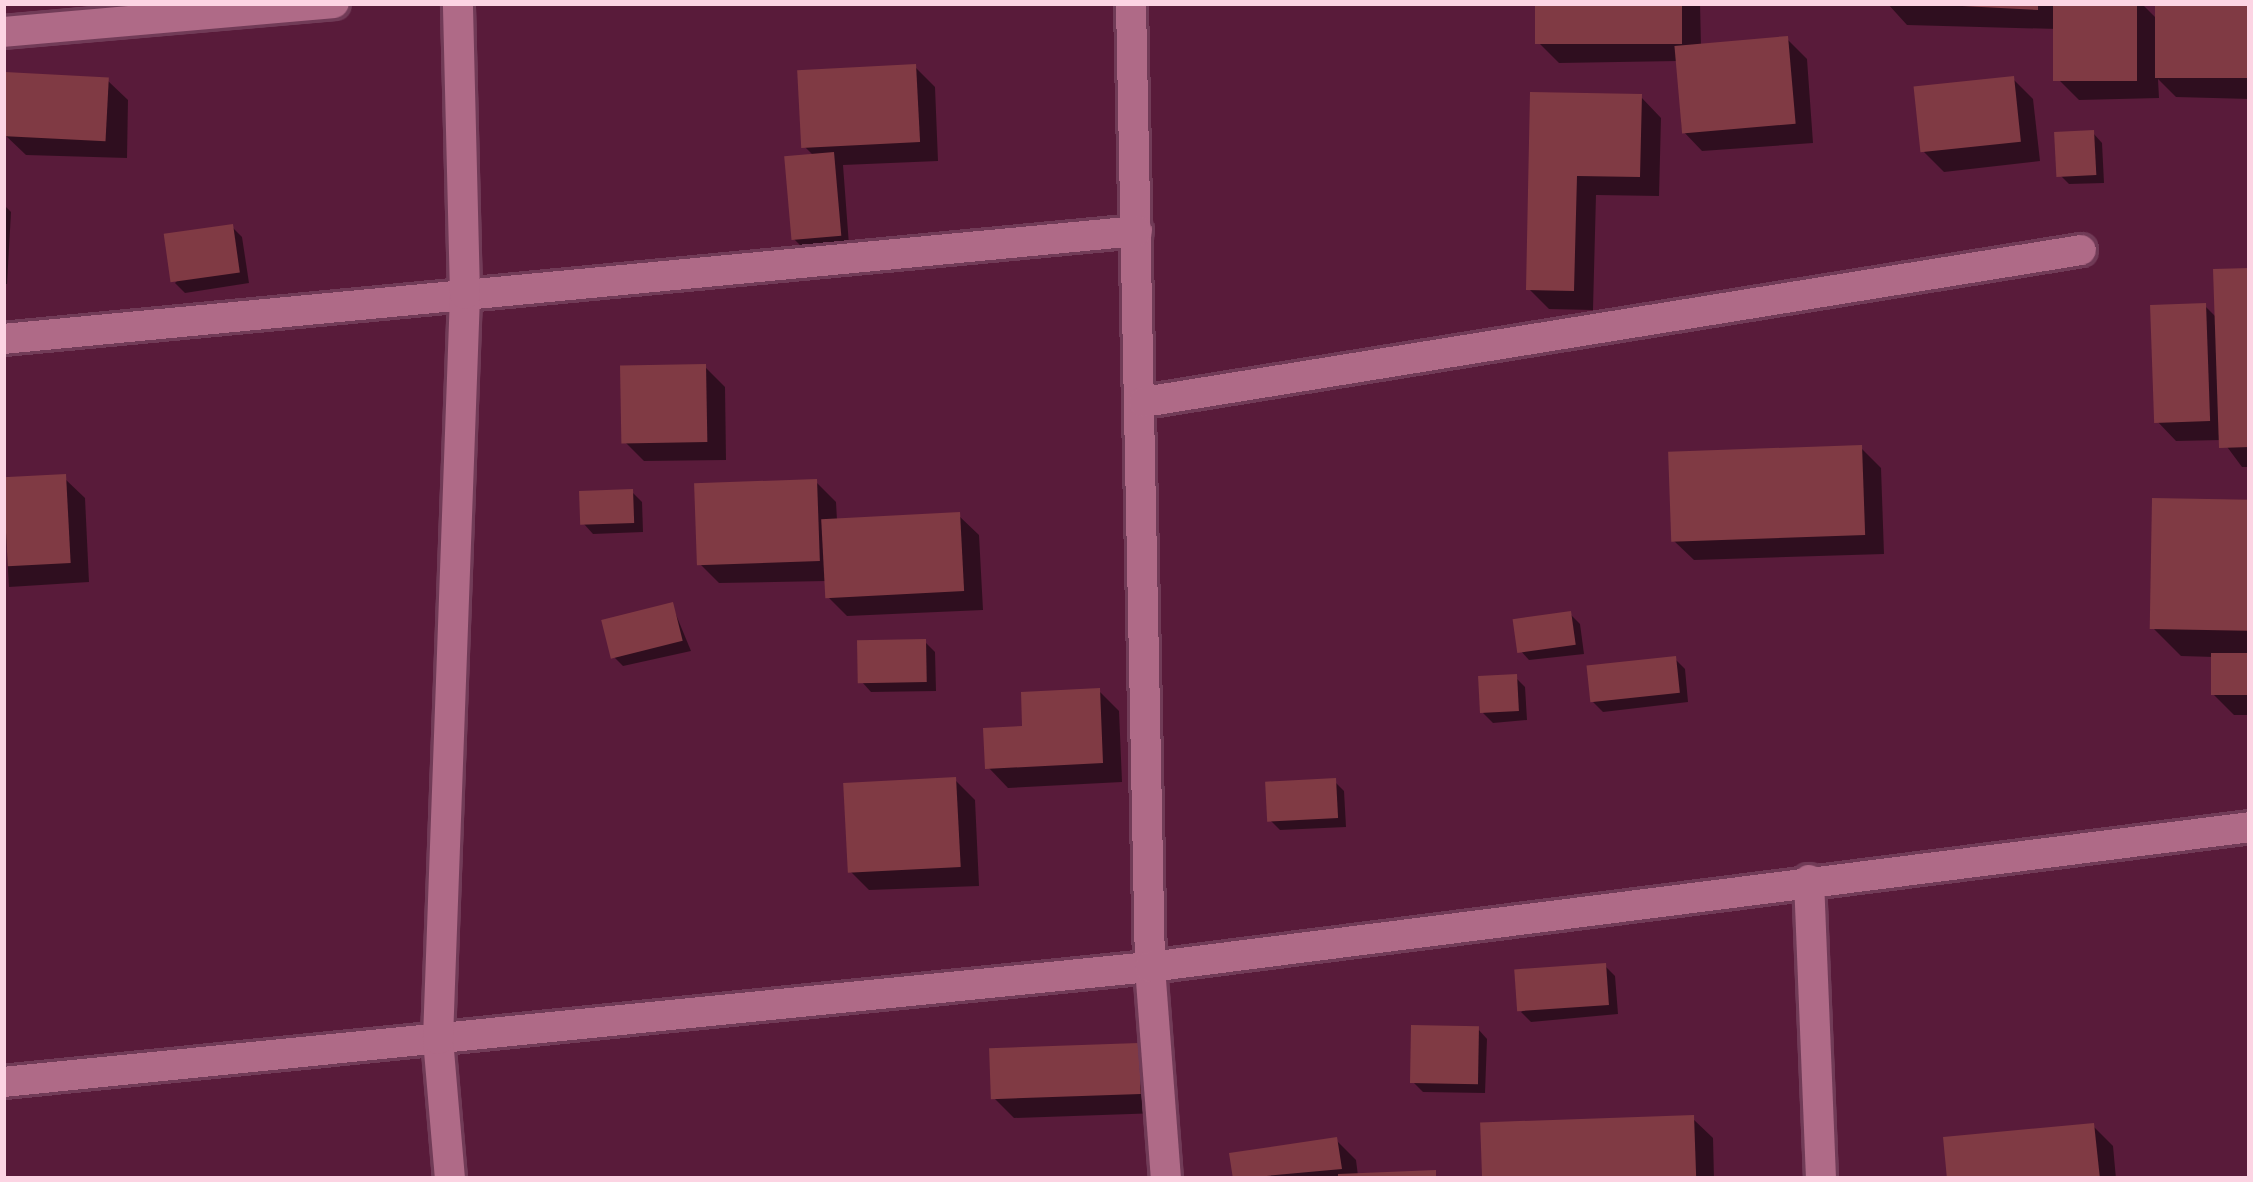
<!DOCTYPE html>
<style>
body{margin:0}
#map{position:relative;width:2253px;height:1182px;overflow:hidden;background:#591b3a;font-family:"Libre Baskerville",serif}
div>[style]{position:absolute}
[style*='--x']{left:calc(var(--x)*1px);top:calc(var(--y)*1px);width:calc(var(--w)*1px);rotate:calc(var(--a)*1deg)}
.shadow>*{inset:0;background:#0007}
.building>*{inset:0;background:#803a44;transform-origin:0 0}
.roads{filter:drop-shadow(3px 0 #713b57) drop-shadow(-3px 0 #713b57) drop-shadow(0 3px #713b57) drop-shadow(0 -3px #713b57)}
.minor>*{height:30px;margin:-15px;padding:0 15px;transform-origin:15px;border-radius:15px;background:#af6a87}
span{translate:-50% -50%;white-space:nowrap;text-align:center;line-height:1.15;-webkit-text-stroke:10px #4d102f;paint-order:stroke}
.frame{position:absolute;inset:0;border:6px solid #fcd4e3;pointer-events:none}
</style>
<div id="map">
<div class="shadow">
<i style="clip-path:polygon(1538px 3px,1700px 3px,1701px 45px,1787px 39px,1807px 59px,1813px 143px,1702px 151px,1682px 130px,1678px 61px,1559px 63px,1539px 43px)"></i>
<i style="clip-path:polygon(1887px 3px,2141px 3px,2157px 19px,2158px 3px,2250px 3px,2250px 99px,2176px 97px,2158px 79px,2159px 98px,2079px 100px,2059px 80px,2057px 29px,1907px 25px)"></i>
<i style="clip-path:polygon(915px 67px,935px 87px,938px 161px,843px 165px,849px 245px,803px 248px,793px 238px,814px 156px,804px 146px)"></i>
<i style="clip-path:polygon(2013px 79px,2033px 99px,2040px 161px,1944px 172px,1924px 152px)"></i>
<i style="clip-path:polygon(107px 80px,128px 100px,127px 158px,26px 155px,5px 135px)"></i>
<i style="clip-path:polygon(1533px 95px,1641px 97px,1661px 118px,1659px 196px,1596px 195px,1593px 310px,1549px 309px,1529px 289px)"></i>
<i style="clip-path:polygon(2093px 133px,2102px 143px,2104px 183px,2069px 184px,2059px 174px)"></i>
<i style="clip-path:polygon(3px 204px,11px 212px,7px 284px,3px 284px)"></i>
<i style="clip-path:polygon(232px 227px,242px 237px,249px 283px,185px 293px,175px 283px)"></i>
<i style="clip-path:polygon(2250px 271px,2250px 467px,2242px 467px,2222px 440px,2176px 441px,2156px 420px,2205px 306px,2217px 318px)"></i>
<i style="clip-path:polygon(705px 367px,725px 387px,726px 460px,644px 461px,624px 441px)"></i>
<i style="clip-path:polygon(1861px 448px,1881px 468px,1884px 554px,1694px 560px,1673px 540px)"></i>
<i style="clip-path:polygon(64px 478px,85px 498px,89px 582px,9px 587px,3px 480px)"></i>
<i style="clip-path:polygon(816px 482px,836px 502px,837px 520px,958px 515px,979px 535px,983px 610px,847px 616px,827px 596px,826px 581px,719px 583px,699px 563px)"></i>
<i style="clip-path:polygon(632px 492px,642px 502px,643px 532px,593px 534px,584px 524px)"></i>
<i style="clip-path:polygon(2250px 502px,2250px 715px,2234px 715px,2214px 695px,2214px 657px,2181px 656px,2153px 628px)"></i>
<i style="clip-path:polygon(672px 605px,691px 651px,623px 666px,613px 656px)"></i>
<i style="clip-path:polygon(1570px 614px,1580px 624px,1584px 654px,1529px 660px,1520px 650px)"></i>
<i style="clip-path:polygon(925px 642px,935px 652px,936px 691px,871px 692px,862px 682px)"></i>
<i style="clip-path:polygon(1675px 659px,1685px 669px,1688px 702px,1603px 712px,1593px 702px)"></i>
<i style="clip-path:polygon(1515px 677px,1525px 687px,1527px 720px,1493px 723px,1483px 713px)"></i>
<i style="clip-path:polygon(1099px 691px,1119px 711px,1122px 782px,1008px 788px,988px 767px,1025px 729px)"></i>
<i style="clip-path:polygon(955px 780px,975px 800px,979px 886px,869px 890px,849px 870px)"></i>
<i style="clip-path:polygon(1334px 781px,1344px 791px,1346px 827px,1280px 830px,1270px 820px)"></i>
<i style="clip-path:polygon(1605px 966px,1615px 976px,1618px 1014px,1531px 1022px,1521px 1012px)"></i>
<i style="clip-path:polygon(1478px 1029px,1487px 1039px,1485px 1093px,1423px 1092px,1413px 1082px)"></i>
<i style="clip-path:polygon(1137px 1047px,1158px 1067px,1160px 1113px,1014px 1118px,994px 1098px)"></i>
<i style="clip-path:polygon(1692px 1118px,1713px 1138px,1714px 1179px,1484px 1179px)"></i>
<i style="clip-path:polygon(2093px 1126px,2113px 1146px,2116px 1179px,1950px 1179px)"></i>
<i style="clip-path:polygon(1336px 1140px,1356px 1160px,1358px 1176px,1441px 1179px,1236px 1179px,1233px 1156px)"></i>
</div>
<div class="building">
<i style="left:1535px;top:3px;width:147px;height:41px"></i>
<i style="clip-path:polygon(1905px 3px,2038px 3px,2038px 10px)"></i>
<i style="left:2053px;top:3px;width:84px;height:78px"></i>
<i style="left:2155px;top:3px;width:95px;height:75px"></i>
<i style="left:1788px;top:36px;width:88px;height:114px;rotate:85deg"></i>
<i style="left:916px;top:64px;width:78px;height:119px;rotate:87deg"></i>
<i style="left:5px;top:72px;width:104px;height:64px;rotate:3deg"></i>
<i style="left:2014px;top:76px;width:66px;height:101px;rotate:84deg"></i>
<i style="clip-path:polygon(1530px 92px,1642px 94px,1640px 177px,1577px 176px,1574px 291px,1526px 290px)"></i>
<i style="left:2094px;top:130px;width:45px;height:40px;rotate:87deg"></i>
<i style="left:834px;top:152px;width:84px;height:50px;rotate:85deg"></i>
<i style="left:233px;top:224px;width:49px;height:70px;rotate:82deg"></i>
<i style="clip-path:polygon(2250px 268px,2250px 447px,2219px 448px,2213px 269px)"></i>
<i style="left:2206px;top:303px;width:118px;height:56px;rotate:88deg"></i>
<i style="left:706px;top:364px;width:78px;height:86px;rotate:89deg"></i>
<i style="left:1862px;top:445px;width:90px;height:194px;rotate:88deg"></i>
<i style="left:66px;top:474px;width:89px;height:63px;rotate:87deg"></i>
<i style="left:817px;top:479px;width:82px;height:123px;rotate:88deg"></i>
<i style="left:633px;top:489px;width:34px;height:54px;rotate:88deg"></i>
<i style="left:2152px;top:498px;width:98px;height:131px;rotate:1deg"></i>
<i style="left:960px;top:512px;width:79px;height:139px;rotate:87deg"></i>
<i style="left:673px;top:602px;width:40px;height:74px;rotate:76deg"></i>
<i style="left:1571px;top:611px;width:34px;height:59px;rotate:82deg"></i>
<i style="left:926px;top:639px;width:43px;height:69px;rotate:89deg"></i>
<i style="left:2250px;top:653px;width:42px;height:39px;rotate:90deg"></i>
<i style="left:1676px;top:656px;width:37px;height:90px;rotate:84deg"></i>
<i style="left:1517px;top:674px;width:37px;height:39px;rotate:87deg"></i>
<i style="clip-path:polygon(1100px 688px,1103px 763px,985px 769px,983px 728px,1022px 726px,1021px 692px)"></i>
<i style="left:956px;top:777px;width:90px;height:113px;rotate:87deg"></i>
<i style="left:1336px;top:778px;width:40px;height:71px;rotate:87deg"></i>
<i style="left:1606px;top:963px;width:42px;height:92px;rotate:86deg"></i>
<i style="left:1411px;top:1025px;width:68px;height:58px;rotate:1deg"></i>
<i style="left:1139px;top:1043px;width:51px;height:150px;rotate:88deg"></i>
<i style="left:1694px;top:1115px;width:64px;height:214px;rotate:88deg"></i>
<i style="clip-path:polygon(2094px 1123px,2100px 1179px,1947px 1179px,1943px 1137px)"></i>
<i style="clip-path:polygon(1337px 1137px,1342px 1169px,1233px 1179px,1229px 1153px)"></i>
<i style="clip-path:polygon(1436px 1170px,1436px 1179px,1338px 1179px,1338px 1174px)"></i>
</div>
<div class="roads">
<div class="minor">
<i style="--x:1131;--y:3;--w:964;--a:88.87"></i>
<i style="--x:1150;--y:967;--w:213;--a:85.7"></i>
<i style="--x:3;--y:32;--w:332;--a:-5"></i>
<i style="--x:3;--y:339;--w:1139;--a:-5.44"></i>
<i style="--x:1144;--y:402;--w:949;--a:-9.21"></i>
<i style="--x:1809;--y:880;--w:299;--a:87.7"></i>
<i style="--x:3;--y:1082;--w:1153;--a:-5.73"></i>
<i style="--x:1150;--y:967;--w:1109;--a:-7.25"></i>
<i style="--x:450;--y:1179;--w:141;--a:-94.9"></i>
<i style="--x:438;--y:1039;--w:745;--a:-87.92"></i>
<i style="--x:465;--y:294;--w:291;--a:-91.4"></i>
</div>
</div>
<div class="frame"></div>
</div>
